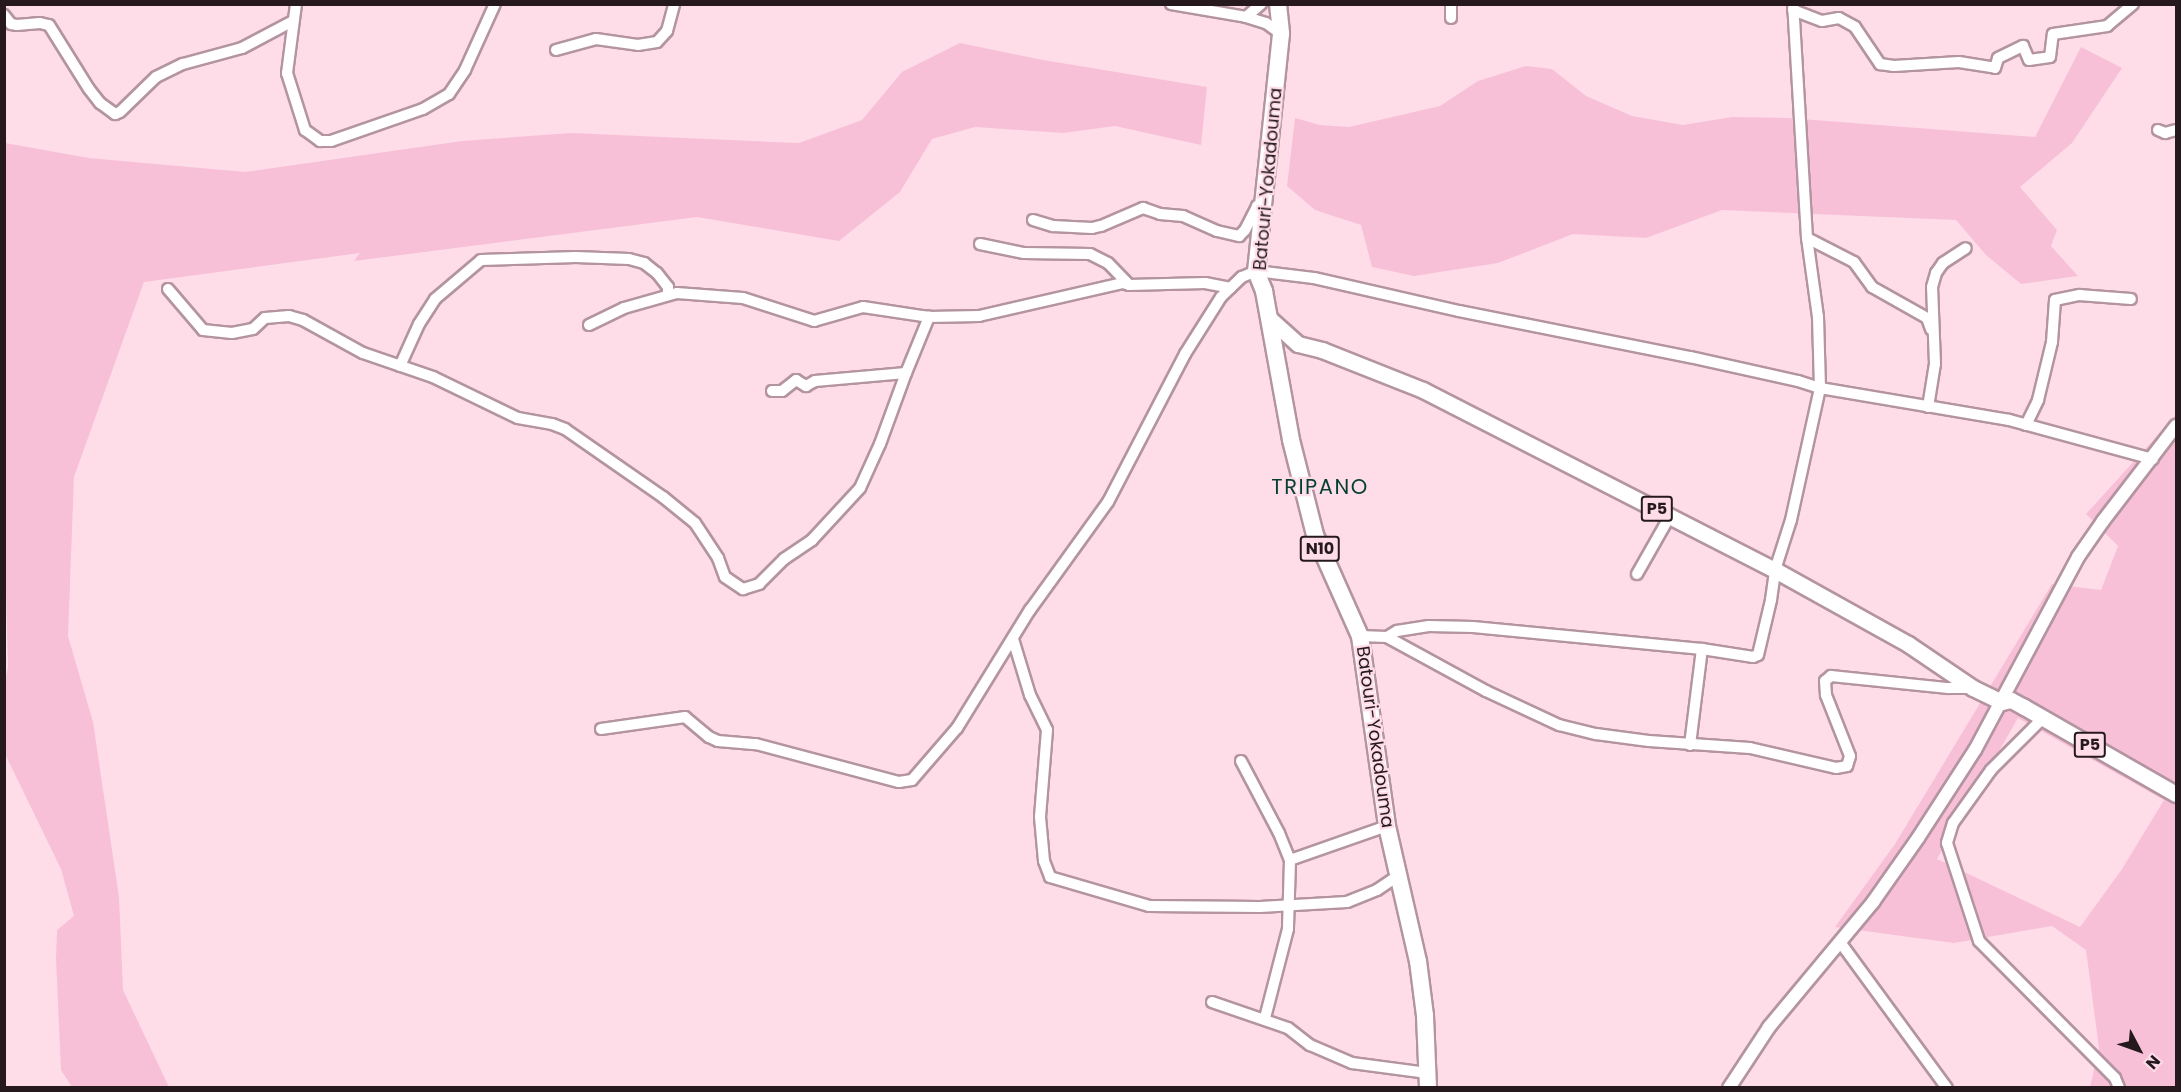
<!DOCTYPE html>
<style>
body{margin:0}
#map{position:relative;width:2181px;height:1092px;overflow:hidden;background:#fedde9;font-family:Poppins,sans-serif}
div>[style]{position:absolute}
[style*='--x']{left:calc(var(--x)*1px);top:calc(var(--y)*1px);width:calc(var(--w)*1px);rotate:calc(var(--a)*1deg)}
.green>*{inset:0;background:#f8c0d7}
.roads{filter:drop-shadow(2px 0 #b394a0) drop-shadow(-2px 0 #b394a0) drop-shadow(0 2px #b394a0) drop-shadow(0 -2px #b394a0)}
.minor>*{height:10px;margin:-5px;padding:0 5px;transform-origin:5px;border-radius:5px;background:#fff}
.tertiary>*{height:12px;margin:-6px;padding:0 6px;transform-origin:6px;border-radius:6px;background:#fff}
.primary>*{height:15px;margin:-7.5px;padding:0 7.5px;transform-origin:7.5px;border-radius:7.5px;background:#fff}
.trunk>*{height:16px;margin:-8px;padding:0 8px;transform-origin:8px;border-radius:8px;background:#fff}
span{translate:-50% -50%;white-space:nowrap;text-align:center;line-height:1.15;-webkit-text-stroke:4.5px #fedde9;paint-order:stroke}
.shield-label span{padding:2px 4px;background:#fedde9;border:2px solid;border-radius:4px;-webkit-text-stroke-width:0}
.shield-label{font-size:16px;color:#25191e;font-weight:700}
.street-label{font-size:18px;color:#25191e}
.quarter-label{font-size:21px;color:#063f32;letter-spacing:1.5px}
.frame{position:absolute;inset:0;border:6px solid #25191e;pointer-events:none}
.north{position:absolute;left:2109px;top:1020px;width:60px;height:60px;-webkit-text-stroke:4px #fedde9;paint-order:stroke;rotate:131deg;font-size:16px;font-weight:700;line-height:24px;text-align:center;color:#25191e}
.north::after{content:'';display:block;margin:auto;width:21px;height:27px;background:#25191e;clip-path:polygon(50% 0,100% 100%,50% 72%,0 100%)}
</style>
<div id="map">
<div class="green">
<i style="clip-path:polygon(960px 43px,1043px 60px,1207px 87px,1201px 145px,1115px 126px,1063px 133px,975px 127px,932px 139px,900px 192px,839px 241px,697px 217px,354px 261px,360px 253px,144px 282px,74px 477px,68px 636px,93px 722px,119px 897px,123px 990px,169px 1087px,72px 1087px,61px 1070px,56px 959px,57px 930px,74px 916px,61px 869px,5px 754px,4px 686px,8px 667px,4px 523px,5px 143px,89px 158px,245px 172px,462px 141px,571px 133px,799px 143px,862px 120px,902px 72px)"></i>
<i style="clip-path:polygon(2081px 47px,2122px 68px,2072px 143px,2020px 187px,2057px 230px,2051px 246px,2078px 276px,2021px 284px,1986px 255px,1956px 220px,1722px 210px,1646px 238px,1573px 234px,1498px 263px,1414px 276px,1372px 267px,1361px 225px,1315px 210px,1287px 186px,1295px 118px,1320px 125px,1349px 127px,1440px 106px,1478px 81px,1526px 66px,1552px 69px,1586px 96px,1632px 116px,1683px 125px,1732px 117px,1788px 118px,2035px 137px)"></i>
<i style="clip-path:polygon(evenodd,2176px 415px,2176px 1087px,2090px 1087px,2099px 1048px,2086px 950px,2052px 926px,1954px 943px,1835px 927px,1895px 844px,2052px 584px,2101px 590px,2118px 546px,2086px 514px,2176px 415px,2018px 718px,2164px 800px,2122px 869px,2080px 927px,1937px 859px,2018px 718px)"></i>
</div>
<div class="roads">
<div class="minor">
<i style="--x:296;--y:4;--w:70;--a:97.4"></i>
<i style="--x:287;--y:73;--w:60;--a:72.5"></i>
<i style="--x:305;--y:130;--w:19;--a:36"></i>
<i style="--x:320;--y:141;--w:11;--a:0"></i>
<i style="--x:331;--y:141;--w:97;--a:-19.2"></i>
<i style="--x:423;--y:109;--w:30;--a:-30"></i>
<i style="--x:449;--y:94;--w:29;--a:-56"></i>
<i style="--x:465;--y:70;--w:72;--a:-65.6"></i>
<i style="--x:1171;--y:4;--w:76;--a:9.8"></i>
<i style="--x:1246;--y:17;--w:21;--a:17"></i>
<i style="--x:1266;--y:23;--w:19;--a:36"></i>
<i style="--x:1451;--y:4;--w:14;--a:90"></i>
<i style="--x:1793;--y:10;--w:31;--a:21"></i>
<i style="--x:1822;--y:21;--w:17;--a:-10"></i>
<i style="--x:1839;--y:18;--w:18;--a:29"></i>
<i style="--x:1855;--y:27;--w:45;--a:56"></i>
<i style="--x:1880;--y:64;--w:14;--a:8"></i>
<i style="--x:1894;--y:66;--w:65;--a:-3.5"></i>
<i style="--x:1959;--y:62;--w:36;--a:9"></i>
<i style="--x:1995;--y:68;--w:10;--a:-73"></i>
<i style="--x:1998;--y:58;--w:28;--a:-26"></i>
<i style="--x:2023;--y:46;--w:15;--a:67"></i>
<i style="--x:2029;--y:60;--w:21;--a:-8"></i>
<i style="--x:2050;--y:57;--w:23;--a:-83"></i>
<i style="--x:2053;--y:34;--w:55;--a:-8.4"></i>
<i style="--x:2107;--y:26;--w:34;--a:-40"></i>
<i style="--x:4;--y:15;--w:11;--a:52"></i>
<i style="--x:11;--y:24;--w:6;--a:9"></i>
<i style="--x:17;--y:25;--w:23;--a:-5"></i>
<i style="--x:40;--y:23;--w:9;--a:13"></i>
<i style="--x:49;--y:25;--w:75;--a:58"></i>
<i style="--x:89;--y:89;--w:18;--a:52"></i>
<i style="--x:100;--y:103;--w:19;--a:36"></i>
<i style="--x:115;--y:114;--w:5;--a:-22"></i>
<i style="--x:120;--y:112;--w:50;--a:-44.2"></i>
<i style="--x:156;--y:77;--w:30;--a:-26"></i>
<i style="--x:183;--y:64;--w:61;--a:-15.2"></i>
<i style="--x:242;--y:48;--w:58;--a:-27.9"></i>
<i style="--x:1246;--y:17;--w:20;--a:-41"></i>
<i style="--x:556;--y:50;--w:41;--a:-15.4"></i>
<i style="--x:596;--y:39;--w:42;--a:8.1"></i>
<i style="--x:638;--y:45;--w:19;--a:-9"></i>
<i style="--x:657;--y:42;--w:15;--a:-48"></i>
<i style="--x:667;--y:31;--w:28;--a:-75"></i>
<i style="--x:2158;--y:130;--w:8;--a:23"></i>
<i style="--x:2165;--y:133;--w:11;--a:-15"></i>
<i style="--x:1033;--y:220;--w:21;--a:17"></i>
<i style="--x:1053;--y:226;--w:39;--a:3"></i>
<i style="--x:1092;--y:228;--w:9;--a:-13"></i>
<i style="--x:1101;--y:226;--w:46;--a:-23.2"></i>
<i style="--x:1143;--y:208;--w:18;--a:19"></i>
<i style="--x:1160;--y:214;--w:23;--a:5"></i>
<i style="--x:1183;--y:216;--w:37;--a:24"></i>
<i style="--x:1217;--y:231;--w:23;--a:13"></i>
<i style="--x:1239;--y:236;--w:8;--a:-45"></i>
<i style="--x:1245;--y:230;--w:27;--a:-63"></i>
<i style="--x:1257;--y:206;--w:6;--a:-31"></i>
<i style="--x:1807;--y:238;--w:53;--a:27.1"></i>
<i style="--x:1854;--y:262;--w:31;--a:54"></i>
<i style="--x:1872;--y:287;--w:63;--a:29.4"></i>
<i style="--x:1927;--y:318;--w:12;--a:70"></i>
<i style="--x:980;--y:244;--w:45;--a:11.6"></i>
<i style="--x:1024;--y:253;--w:66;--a:0.9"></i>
<i style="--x:1090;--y:254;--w:20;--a:27"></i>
<i style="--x:1108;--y:263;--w:30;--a:46"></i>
<i style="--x:1129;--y:285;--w:76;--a:-1.5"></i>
<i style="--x:1205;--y:283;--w:26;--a:11"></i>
<i style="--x:168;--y:289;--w:54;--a:49.5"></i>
<i style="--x:203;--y:330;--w:29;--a:6"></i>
<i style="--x:232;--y:333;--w:21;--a:-11"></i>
<i style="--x:253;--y:329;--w:16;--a:-43"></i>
<i style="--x:265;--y:318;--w:24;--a:-5"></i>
<i style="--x:289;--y:316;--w:15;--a:16"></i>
<i style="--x:303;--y:320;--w:68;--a:28.8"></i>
<i style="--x:363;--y:353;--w:74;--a:18.9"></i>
<i style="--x:433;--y:377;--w:94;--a:25.8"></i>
<i style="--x:518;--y:418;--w:35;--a:10"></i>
<i style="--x:552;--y:424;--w:14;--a:21"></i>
<i style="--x:565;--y:429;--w:119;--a:34.8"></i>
<i style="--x:663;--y:497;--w:41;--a:39.1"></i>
<i style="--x:695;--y:523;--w:42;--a:56.7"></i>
<i style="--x:718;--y:558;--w:20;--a:70"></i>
<i style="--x:725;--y:577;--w:22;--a:34"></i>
<i style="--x:743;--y:589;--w:17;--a:-17"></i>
<i style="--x:759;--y:584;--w:35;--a:-45"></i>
<i style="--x:784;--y:559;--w:34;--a:-34"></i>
<i style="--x:812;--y:540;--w:71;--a:-47.3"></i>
<i style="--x:860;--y:488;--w:48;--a:-65.6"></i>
<i style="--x:880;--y:444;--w:76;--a:-69.9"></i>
<i style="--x:589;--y:325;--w:39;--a:-26"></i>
<i style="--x:624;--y:308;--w:55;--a:-15.8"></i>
<i style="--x:677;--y:293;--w:66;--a:4.3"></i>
<i style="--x:743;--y:298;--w:75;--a:17.9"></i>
<i style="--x:814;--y:321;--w:51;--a:-15.9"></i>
<i style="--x:863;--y:307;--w:67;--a:8.6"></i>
<i style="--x:929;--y:317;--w:50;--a:-1.1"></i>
<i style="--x:979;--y:316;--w:148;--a:-12.9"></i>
<i style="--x:1123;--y:283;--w:6;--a:18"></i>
<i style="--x:400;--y:366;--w:46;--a:-65.7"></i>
<i style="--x:419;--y:324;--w:30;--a:-57"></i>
<i style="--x:435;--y:299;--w:60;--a:-40.3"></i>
<i style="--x:481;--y:260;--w:95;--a:-1.8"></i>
<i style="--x:576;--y:257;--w:53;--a:2.2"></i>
<i style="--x:629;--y:259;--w:16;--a:15"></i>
<i style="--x:644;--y:263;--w:16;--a:38"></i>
<i style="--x:657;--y:273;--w:18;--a:52"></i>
<i style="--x:668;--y:287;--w:7;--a:90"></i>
<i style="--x:772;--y:391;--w:10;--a:0"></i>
<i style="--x:782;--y:391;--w:18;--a:-38"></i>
<i style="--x:796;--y:380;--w:12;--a:31"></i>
<i style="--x:806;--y:386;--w:10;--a:-29"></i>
<i style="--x:815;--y:381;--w:91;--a:-5"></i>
<i style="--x:906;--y:373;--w:61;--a:-67.7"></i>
<i style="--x:1928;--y:407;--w:44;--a:-80.8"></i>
<i style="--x:1935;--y:364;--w:77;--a:-92.2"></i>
<i style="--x:1932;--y:287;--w:15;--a:-74"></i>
<i style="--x:1936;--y:273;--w:12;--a:-55"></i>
<i style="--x:1943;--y:263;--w:27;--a:-33"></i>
<i style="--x:2026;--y:425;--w:28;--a:-64"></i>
<i style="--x:2038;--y:400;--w:60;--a:-76.4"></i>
<i style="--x:2052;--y:342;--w:42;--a:-85.9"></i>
<i style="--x:2055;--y:300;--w:25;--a:-12"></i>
<i style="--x:2079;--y:295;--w:52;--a:4.4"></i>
<i style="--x:1637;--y:574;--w:67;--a:-60.4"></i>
<i style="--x:1360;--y:636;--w:27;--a:2"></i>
<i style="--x:1387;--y:637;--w:113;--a:28.6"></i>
<i style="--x:1486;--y:691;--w:81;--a:25"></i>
<i style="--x:1559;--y:725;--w:38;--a:14"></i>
<i style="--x:1596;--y:734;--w:53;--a:7.5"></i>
<i style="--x:1649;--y:741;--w:101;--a:4"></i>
<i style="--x:1750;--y:748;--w:88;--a:13.1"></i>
<i style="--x:1836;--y:768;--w:11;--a:-10"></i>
<i style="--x:1847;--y:766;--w:10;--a:-73"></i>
<i style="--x:1850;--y:756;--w:66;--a:-111.5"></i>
<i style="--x:1826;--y:695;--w:14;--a:-94"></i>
<i style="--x:1825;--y:681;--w:8;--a:-40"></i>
<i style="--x:1831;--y:676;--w:118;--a:5.9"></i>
<i style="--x:1948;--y:688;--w:25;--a:0"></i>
<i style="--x:1387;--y:637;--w:12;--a:-31"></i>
<i style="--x:1397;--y:631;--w:32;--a:-9"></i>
<i style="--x:1429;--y:626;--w:44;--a:1.3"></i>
<i style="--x:1473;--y:627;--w:230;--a:5.5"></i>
<i style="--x:1702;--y:649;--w:52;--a:8.9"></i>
<i style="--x:1753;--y:657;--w:5;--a:-22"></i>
<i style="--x:1758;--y:655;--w:57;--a:-76.7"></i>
<i style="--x:1771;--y:600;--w:30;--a:-82"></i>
<i style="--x:1775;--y:570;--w:52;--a:-72.3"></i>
<i style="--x:1791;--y:520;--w:135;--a:-77.6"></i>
<i style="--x:1820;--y:388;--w:71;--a:-91.6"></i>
<i style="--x:1818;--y:317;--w:80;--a:-97.9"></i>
<i style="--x:1807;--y:238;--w:234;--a:-93.4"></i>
<i style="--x:1013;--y:639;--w:59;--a:73.1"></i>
<i style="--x:1030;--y:695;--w:39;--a:64"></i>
<i style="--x:1047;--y:730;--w:87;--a:94.6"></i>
<i style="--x:1040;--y:817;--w:44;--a:84.8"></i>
<i style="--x:1044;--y:861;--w:17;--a:69"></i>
<i style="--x:1050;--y:877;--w:103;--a:16.3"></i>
<i style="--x:1149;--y:906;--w:111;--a:0.5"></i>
<i style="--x:1260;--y:907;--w:87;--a:-3.3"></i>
<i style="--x:1347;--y:902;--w:32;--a:-22"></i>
<i style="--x:1377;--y:890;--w:25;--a:-34"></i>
<i style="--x:2043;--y:718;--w:74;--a:135"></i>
<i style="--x:1991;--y:770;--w:65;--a:125.6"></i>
<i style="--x:1953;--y:823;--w:21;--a:107"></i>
<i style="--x:1947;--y:843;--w:103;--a:71.9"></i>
<i style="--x:1979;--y:941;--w:193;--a:45.2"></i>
<i style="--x:2115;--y:1078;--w:11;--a:68"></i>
<i style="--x:601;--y:729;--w:85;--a:-8.1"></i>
<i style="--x:685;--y:717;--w:31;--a:40"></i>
<i style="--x:709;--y:737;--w:10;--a:24"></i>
<i style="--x:718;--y:741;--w:38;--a:5"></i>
<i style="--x:756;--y:744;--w:148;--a:14.9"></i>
<i style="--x:899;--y:782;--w:13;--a:-9"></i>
<i style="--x:912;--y:780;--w:69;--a:-49.1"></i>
<i style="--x:957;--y:728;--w:139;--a:-58.3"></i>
<i style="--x:1030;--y:610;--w:133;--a:-54.2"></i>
<i style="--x:1108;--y:502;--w:167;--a:-62.5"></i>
<i style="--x:1185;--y:354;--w:67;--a:-57.7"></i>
<i style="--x:1221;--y:297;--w:29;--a:-44"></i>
<i style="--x:1242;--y:277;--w:15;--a:-23"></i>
<i style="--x:1256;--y:271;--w:58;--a:6.9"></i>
<i style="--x:1314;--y:278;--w:149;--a:12.8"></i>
<i style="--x:1459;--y:311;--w:236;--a:11.3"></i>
<i style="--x:1690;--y:357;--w:111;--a:12.5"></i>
<i style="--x:1798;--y:381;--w:23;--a:18"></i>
<i style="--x:1820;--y:388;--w:192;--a:9.6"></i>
<i style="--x:2009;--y:420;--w:149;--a:15.2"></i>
<i style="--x:1690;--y:745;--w:97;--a:-82.9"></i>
<i style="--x:1241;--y:761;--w:81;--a:62.2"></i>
<i style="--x:1279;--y:833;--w:29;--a:68"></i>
<i style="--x:1290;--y:860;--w:69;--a:91.7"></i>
<i style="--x:1288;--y:929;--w:92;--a:104.5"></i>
<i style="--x:1290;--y:860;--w:103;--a:-19.3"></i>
<i style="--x:1840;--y:942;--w:181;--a:53.8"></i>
<i style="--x:1212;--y:1002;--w:80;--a:18.9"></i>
<i style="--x:1288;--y:1028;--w:28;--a:38"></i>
<i style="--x:1310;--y:1045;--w:46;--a:23.2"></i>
<i style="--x:1352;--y:1063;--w:76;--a:7.6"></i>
</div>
<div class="tertiary">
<i style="--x:1729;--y:1088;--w:73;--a:-56.7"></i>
<i style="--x:1769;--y:1027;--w:163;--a:-50.2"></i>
<i style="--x:1873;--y:902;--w:78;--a:-54.9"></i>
<i style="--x:1918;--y:838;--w:105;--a:-57.1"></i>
<i style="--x:1975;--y:750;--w:219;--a:-61.9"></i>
<i style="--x:2078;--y:557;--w:44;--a:-55.2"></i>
<i style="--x:2103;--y:521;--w:120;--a:-52.5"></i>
</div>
<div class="primary">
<i style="--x:1269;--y:318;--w:39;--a:42"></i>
<i style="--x:1298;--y:344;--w:25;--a:14"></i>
<i style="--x:1322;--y:350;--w:109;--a:21.6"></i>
<i style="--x:1423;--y:390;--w:395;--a:27.1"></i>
<i style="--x:1775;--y:570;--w:152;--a:29.1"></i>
<i style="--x:1908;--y:644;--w:78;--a:34.1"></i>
<i style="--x:1973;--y:688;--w:32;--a:26"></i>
<i style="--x:2002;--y:702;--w:9;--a:-13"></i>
<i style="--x:2011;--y:700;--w:15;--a:28"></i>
<i style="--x:2024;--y:707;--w:175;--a:29.8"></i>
</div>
<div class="trunk">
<i style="--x:1278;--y:4;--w:30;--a:84"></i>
<i style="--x:1281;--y:34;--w:238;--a:96"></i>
<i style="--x:1256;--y:271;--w:22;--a:68"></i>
<i style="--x:1264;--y:291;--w:151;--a:79.7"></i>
<i style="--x:1291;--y:440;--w:98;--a:75.8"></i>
<i style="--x:1315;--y:535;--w:111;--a:66"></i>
<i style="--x:1360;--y:636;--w:192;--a:81.9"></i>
<i style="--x:1387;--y:826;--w:139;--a:77.1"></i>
<i style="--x:1418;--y:961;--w:55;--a:82.7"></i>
<i style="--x:1425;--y:1016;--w:72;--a:87.6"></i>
</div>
</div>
<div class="shield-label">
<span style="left:1657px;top:509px">P5</span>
<span style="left:1320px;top:549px">N10</span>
<span style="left:2090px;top:745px">P5</span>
</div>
<div class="street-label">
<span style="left:1268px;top:179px;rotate:-85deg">Batouri-Yokadouma</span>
<span style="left:1375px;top:737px;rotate:82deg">Batouri-Yokadouma</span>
</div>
<div class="quarter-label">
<span style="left:1320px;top:487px">TRIPANO</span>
</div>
<div class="frame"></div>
<div class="north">N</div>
</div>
